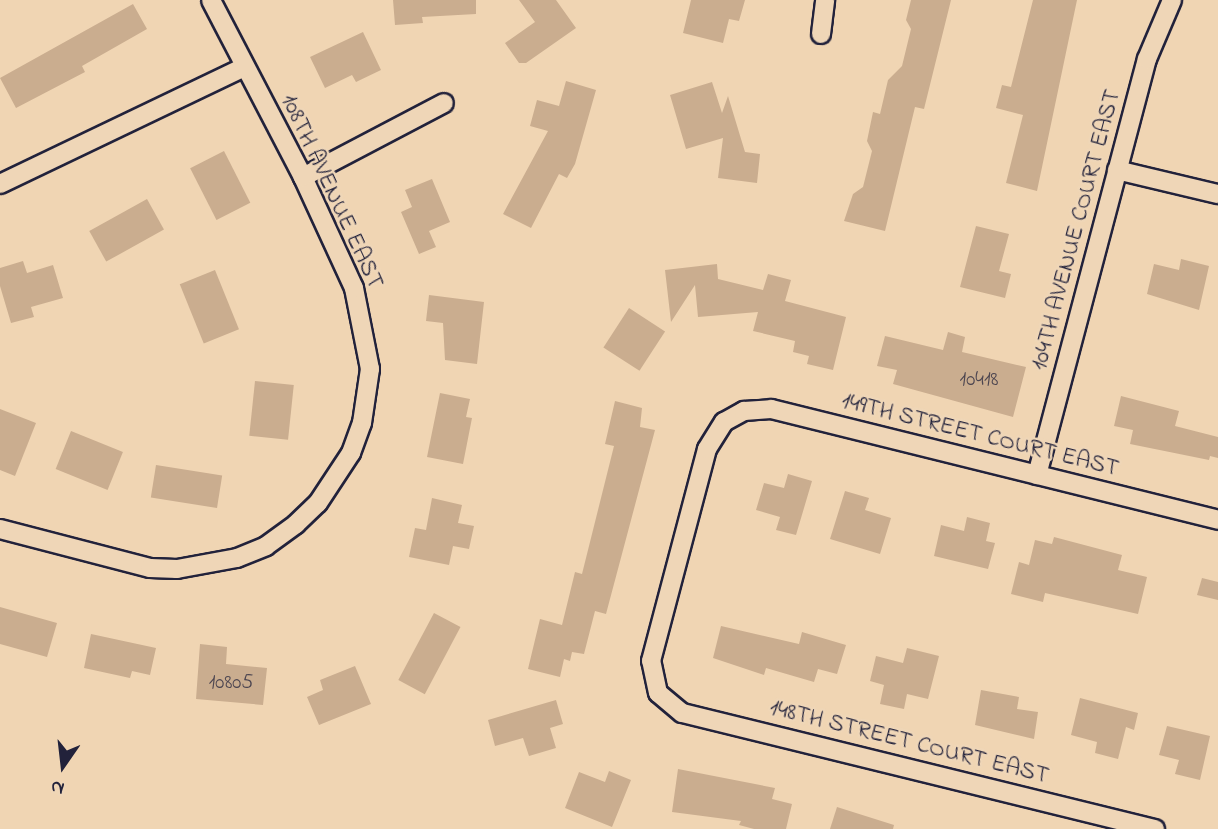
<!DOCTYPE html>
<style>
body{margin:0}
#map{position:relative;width:1218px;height:829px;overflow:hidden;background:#f0d5b3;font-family:"Indie Flower",sans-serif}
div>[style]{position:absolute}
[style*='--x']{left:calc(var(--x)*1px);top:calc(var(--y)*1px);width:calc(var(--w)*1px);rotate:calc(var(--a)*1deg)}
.building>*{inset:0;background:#caad8f;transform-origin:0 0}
.roads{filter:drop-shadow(2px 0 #22223b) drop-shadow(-2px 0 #22223b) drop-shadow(0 2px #22223b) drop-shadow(0 -2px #22223b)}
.street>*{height:18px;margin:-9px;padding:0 9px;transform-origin:9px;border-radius:9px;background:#efd6b7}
span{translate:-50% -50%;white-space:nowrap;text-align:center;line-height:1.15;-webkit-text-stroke:5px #efd6b7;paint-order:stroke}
.number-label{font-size:21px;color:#4c4550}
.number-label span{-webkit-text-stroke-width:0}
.street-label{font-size:24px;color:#22223b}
.north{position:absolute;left:28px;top:731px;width:70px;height:70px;-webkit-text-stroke:5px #efd6b7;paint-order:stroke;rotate:194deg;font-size:19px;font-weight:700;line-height:28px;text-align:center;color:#22223b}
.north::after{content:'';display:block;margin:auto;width:24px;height:32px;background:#22223b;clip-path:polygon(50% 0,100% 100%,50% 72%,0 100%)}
</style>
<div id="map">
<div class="building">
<i style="clip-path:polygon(393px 0,476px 0,476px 14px,422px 17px,423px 23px,395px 25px)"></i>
<i style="clip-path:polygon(519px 0,556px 0,576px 28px,526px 63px,519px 63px,505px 43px,535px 22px)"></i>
<i style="clip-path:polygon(691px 0,745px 0,739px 21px,729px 19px,723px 43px,683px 33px)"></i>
<i style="clip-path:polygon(911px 0,951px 0,924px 109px,915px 107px,885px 231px,844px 221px,853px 194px,863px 187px,872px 151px,867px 141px,873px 112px,880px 114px,888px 80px,902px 66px,911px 29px,906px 20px)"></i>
<i style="clip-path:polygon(1033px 0,1077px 0,1037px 191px,1006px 183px,1023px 115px,996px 108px,1002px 85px,1011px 87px)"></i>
<i style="clip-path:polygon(133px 4px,147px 29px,82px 66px,85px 72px,16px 108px,0 78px)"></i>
<i style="clip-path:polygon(363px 32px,381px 70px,356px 82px,352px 75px,325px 88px,310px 57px)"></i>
<i style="clip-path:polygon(566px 81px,596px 90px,575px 164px,567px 178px,559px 174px,531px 228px,503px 214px,548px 131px,530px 126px,537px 100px,559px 106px)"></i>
<i style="clip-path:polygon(712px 82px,722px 113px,728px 96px,745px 152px,760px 154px,757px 183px,718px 178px,723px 138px,686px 149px,670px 95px)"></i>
<i style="left:224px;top:151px;width:58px;height:38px;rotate:63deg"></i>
<i style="clip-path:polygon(432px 179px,450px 222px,429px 231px,436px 247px,419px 254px,401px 212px,412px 207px,405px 190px)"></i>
<i style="left:147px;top:199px;width:35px;height:66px;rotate:61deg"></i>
<i style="clip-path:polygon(976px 226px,1009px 234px,999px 271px,1011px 274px,1005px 298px,960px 287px)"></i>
<i style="clip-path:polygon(1181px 259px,1209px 266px,1199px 310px,1147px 294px,1154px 264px,1179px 270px)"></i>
<i style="clip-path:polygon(23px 261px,27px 273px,53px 265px,63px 298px,31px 307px,34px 317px,11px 323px,0 286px,0 268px)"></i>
<i style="clip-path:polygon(717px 264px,718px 279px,763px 290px,768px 274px,791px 280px,785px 301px,846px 317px,833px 370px,807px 364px,809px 356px,793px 352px,795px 341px,753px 331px,758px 312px,698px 317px,695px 285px,671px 322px,665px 270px)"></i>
<i style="left:215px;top:270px;width:64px;height:38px;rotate:68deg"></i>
<i style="clip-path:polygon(429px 295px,484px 302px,477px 364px,445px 360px,443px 323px,426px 321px)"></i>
<i style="left:629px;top:308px;width:43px;height:47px;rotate:33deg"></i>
<i style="clip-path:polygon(948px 332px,965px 337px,962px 352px,1026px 367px,1013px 417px,893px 384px,897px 370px,877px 366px,885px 336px,943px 350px)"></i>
<i style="left:255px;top:381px;width:39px;height:55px;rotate:6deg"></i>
<i style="clip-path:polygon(440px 393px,470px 399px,466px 417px,472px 418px,463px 464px,427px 457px)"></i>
<i style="clip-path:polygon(1121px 396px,1179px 411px,1175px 426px,1218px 437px,1218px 458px,1210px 456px,1209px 460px,1130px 444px,1133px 430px,1114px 426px)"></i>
<i style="clip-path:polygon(615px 401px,642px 408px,640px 427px,655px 430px,606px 614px,595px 611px,584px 654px,572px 652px,570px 661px,564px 659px,560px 677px,528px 669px,540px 619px,562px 625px,575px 572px,582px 574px,614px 446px,605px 444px)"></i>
<i style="clip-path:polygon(0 409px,36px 423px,15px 476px,0 470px)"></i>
<i style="left:71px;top:431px;width:56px;height:41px;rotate:22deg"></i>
<i style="left:156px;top:465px;width:67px;height:33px;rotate:9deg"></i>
<i style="clip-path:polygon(788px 474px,812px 481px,796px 535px,776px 530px,780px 517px,756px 510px,764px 483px,784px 488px)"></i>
<i style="clip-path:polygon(845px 491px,869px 498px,865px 510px,891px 518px,880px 554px,830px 539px)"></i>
<i style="clip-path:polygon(432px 498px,462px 505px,458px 523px,474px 526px,469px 549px,453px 546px,449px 565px,409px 557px,415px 528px,426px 530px)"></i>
<i style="clip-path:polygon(967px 517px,990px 523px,986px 541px,995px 543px,988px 569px,934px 556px,941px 525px,964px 531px)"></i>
<i style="clip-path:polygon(1054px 537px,1122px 555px,1118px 570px,1147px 577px,1138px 614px,1045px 593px,1043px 602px,1011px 594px,1019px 562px,1029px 565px,1035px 540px,1052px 544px)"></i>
<i style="clip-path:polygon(1202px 578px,1218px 582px,1218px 600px,1197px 595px)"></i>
<i style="clip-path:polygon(0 607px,57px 623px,47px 657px,0 644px)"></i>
<i style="left:434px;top:613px;width:30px;height:76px;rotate:28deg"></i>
<i style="clip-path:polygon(721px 626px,799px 644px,802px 632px,846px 645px,837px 674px,818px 669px,814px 682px,766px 668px,764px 675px,713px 658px)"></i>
<i style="clip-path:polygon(91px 634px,156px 648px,150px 675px,132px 671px,130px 678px,84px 668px)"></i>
<i style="clip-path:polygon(200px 644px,227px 647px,226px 664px,267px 668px,263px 705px,196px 699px)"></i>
<i style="clip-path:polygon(907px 648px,939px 656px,928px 699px,907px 694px,904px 709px,880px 704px,884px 685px,870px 681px,876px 656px,903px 663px)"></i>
<i style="clip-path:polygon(355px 666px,371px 704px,319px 725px,307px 697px,323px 690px,320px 680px)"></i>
<i style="clip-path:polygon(981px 690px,1019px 697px,1017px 709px,1038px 712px,1034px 739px,975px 725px)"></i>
<i style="clip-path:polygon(1080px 698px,1138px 713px,1134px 730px,1126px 727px,1118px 759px,1095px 753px,1097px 742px,1071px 735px)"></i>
<i style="clip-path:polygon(556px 700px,563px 724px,550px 728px,556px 748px,529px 756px,523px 738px,495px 746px,488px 720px)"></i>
<i style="clip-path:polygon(1167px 726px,1210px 736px,1200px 780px,1175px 774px,1179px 760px,1159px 755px)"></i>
<i style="clip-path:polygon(678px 769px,775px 788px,772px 799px,792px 804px,786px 829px,754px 829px,739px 825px,741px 821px,672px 812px)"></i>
<i style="clip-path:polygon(609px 771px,631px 780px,612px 827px,565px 808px,579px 772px,605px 782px)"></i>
<i style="clip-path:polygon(837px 807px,894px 825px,893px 829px,830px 829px)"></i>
</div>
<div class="roads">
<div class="street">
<i style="--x:821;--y:34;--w:34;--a:-83"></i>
<i style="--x:1117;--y:170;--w:104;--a:13.4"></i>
<i style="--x:303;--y:177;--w:159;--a:-27.7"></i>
<i style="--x:0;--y:184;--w:271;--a:-25.6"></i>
<i style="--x:1037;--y:475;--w:430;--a:-75.2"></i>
<i style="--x:1147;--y:59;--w:64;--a:-67"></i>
<i style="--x:0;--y:529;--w:155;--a:14.6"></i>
<i style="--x:150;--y:568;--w:27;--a:2"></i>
<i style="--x:177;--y:569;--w:61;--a:-10.4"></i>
<i style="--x:237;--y:558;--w:31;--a:-22"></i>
<i style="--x:266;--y:546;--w:37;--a:-36"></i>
<i style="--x:296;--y:524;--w:30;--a:-44"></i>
<i style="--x:318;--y:503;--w:60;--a:-56.6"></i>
<i style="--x:351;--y:453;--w:32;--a:-70"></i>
<i style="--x:362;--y:423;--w:55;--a:-81.6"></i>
<i style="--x:370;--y:369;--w:83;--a:-101.2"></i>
<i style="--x:354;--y:288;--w:122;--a:-114.7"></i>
<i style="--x:303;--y:177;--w:199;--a:-117.5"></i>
<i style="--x:1155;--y:829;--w:487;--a:-166.2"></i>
<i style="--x:682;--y:713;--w:31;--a:-140"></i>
<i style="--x:658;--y:693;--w:33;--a:-102"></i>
<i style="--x:651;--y:661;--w:219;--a:-75.2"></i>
<i style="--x:707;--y:449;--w:32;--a:-58"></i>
<i style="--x:724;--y:422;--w:23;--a:-29"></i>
<i style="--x:744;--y:411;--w:27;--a:-4"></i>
<i style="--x:771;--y:409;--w:461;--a:13.9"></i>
</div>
</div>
<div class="number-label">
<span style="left:979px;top:380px">10418</span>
<span style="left:231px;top:683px">10805</span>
</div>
<div class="street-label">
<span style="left:331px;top:192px;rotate:65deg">108TH AVENUE EAST</span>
<span style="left:1077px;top:230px;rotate:-75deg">104TH AVENUE COURT EAST</span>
<span style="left:980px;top:436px;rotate:14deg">149TH STREET COURT EAST</span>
<span style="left:909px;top:743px;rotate:14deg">148TH STREET COURT EAST</span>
</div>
<div class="north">N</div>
</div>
